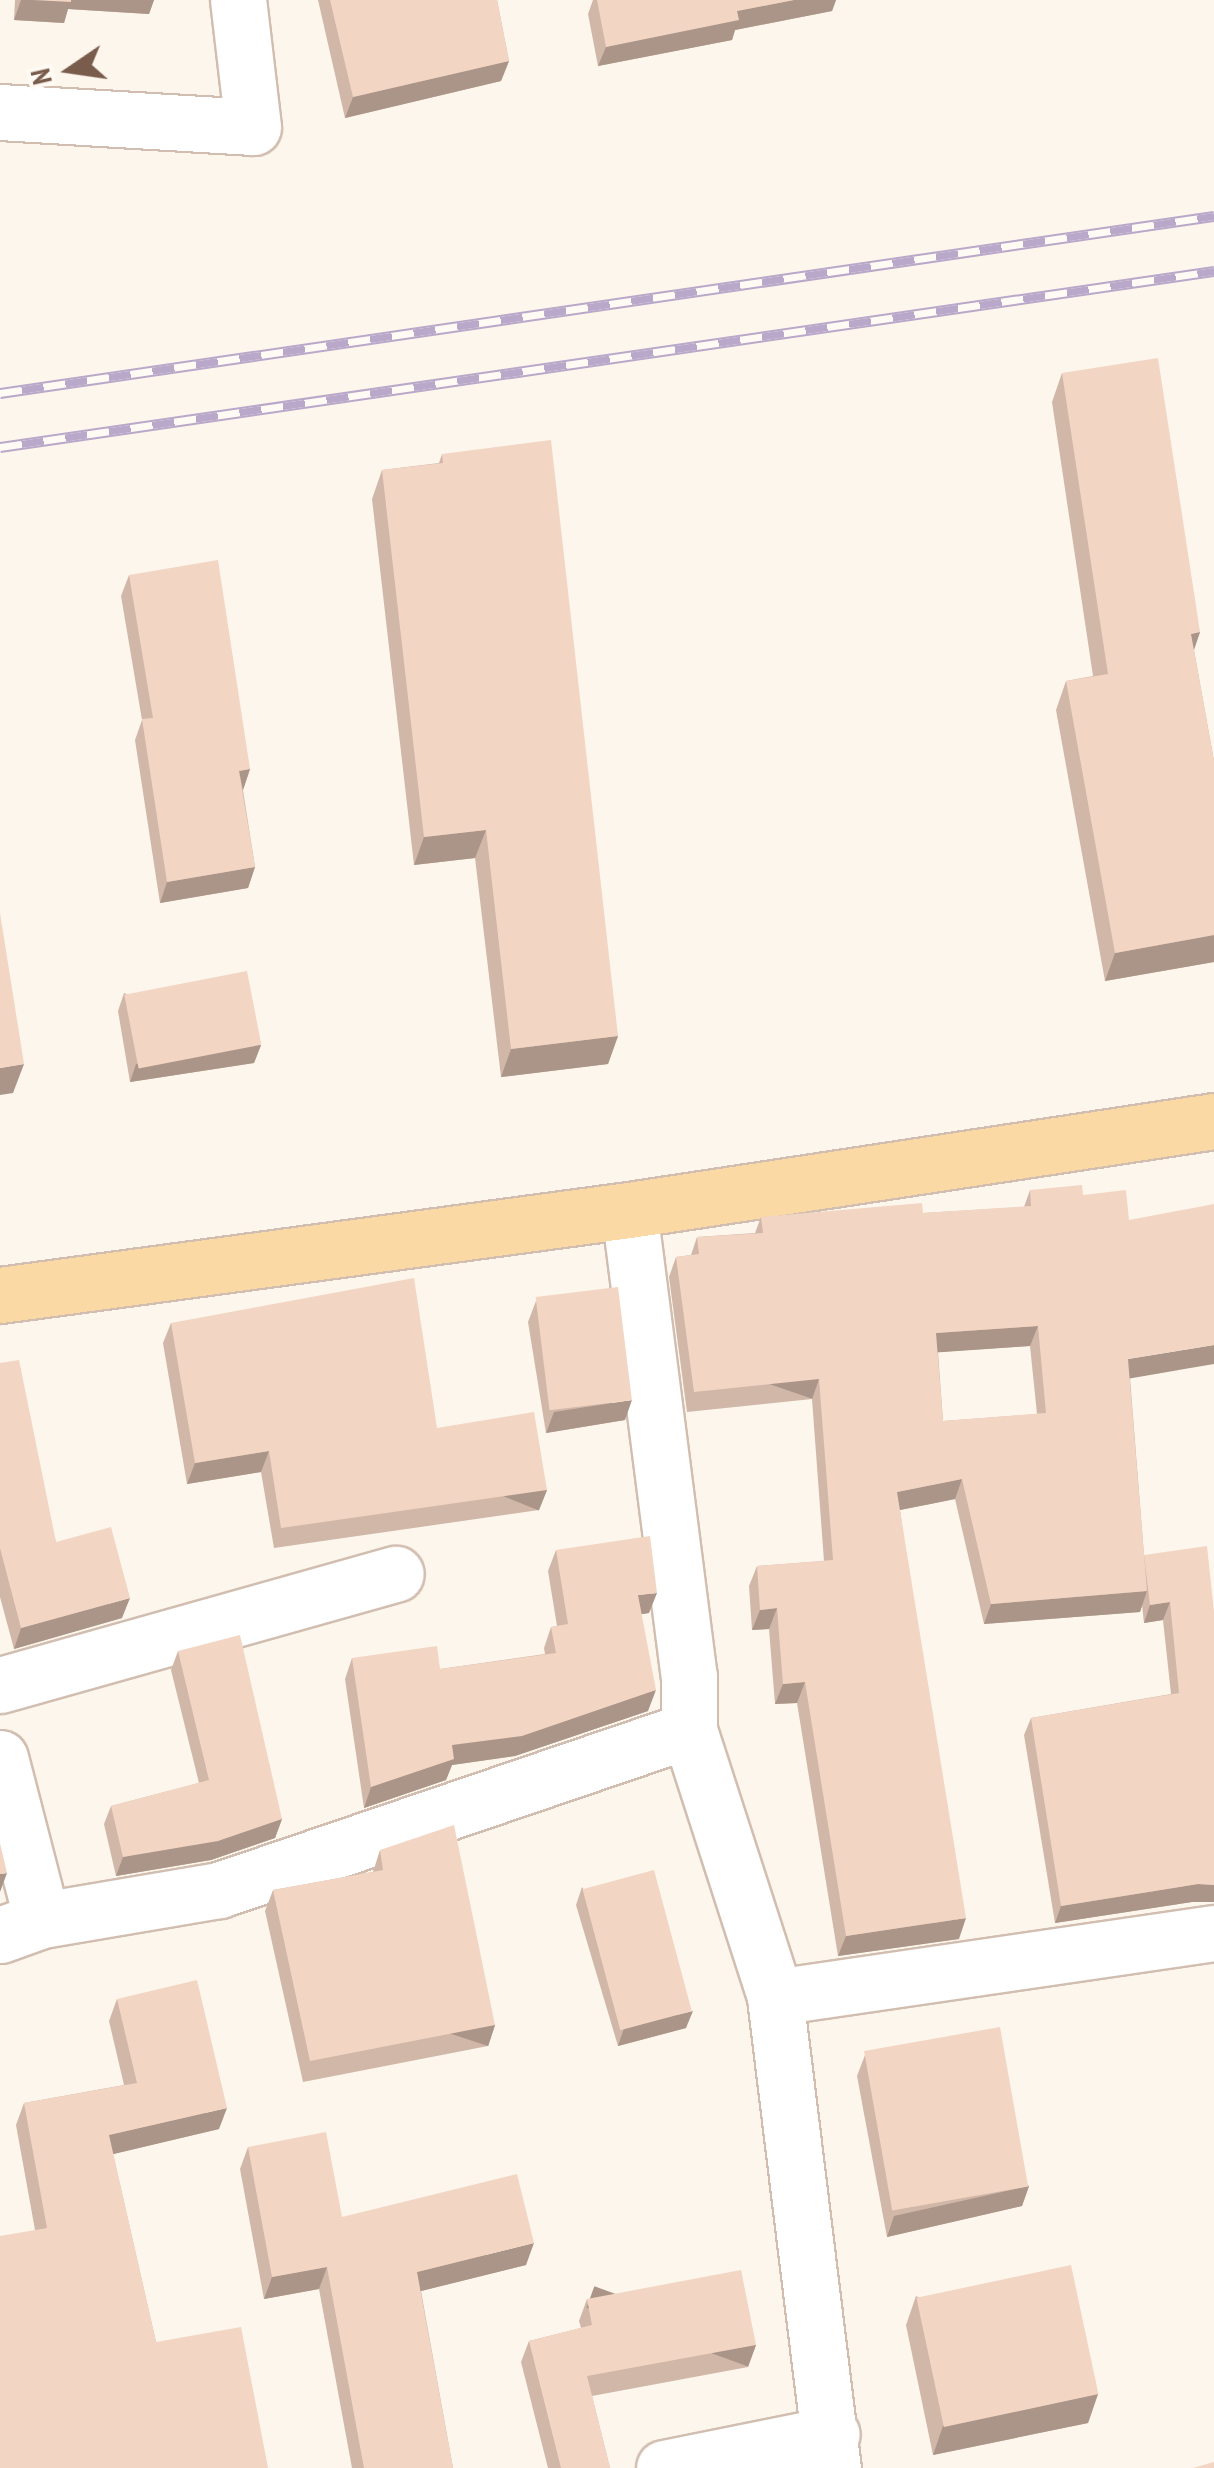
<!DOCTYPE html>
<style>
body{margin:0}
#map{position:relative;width:1214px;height:2468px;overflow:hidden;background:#fdf6ec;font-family:"PT Sans Narrow",sans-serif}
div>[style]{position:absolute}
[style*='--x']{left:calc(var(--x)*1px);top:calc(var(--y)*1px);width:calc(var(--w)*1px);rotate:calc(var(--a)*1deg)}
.roads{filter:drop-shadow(2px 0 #d1beb0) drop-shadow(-2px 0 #d1beb0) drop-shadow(0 2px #d1beb0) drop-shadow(0 -2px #d1beb0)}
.minor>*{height:55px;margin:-27.5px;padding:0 27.5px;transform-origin:27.5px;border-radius:27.5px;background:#fff}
.major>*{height:55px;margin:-27.5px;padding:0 27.5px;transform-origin:27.5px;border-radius:27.5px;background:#fbd9a5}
.rail>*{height:11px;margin-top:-5.5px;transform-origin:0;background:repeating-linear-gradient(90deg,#fffaf3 0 22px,#b9a8c9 0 44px);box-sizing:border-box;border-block:2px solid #b9a8c9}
.wall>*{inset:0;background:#d1b7a8}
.shaded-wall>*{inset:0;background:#aa9588;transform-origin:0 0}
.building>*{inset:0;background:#f3d5c3;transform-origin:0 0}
span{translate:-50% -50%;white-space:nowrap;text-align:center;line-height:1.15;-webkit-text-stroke:8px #fffaf3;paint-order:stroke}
.north{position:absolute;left:20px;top:20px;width:100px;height:100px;-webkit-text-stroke:8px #fffaf3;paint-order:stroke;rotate:257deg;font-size:28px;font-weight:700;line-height:40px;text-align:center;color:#7a5c4d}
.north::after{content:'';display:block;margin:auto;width:35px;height:45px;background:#7a5c4d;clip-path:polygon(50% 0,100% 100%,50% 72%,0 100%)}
</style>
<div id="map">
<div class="roads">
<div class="minor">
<i style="--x:0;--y:112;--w:253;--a:3.4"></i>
<i style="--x:253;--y:127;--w:128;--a:-96.7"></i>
<i style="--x:629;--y:1210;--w:470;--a:82.7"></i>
<i style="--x:689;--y:1676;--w:54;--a:90"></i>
<i style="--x:689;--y:1730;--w:281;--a:72.1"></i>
<i style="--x:775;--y:1997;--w:475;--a:83"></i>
<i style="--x:0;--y:1685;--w:411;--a:-15.7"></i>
<i style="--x:0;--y:1758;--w:167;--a:75.5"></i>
<i style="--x:0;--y:1935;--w:45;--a:-19.7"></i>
<i style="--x:42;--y:1920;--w:180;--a:-9.6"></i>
<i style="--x:219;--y:1890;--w:496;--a:-18.8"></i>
<i style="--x:775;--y:1997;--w:444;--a:-8.3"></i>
<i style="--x:664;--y:2468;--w:171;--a:-11.4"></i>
</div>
<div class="major">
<i style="--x:0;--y:1295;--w:635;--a:-7.7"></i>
<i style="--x:629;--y:1210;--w:592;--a:-8.65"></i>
</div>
</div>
<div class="rail">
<i style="--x:0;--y:393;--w:1227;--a:-8.3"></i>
<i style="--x:0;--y:447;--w:1227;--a:-8.25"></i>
</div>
<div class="wall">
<i style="clip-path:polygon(15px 0,154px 0,149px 14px,68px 9px,64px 23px,14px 20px)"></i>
<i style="clip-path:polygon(318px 0,497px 0,509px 61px,501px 81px,345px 118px)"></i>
<i style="clip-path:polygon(593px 0,836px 0,832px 11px,735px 30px,732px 40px,598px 66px,588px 14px)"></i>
<i style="clip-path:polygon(1062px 373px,1200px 632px,1194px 650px,1214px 761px,1214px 962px,1105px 981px,1056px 710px,1066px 681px,1093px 676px,1052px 402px)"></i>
<i style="clip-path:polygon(442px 454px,618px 1036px,608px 1064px,501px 1077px,475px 858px,414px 865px,372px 499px,382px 470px,439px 463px)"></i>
<i style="clip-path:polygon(129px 575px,250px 769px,243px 790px,255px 867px,248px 888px,160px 903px,135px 740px,142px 720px,121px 596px)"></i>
<i style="clip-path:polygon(124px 993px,261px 1045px,254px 1063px,130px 1082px,118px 1011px)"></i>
<i style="clip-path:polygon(evenodd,1030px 1190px,1083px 1195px,1130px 1378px,1144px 1555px,1214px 1612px,1214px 1902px,1192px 1902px,1055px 1923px,1024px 1735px,1031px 1718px,1171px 1694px,1163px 1620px,1144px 1623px,1142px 1605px,1140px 1612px,984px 1624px,955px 1499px,900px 1510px,959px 1939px,838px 1956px,797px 1703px,775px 1704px,769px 1629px,752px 1630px,749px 1586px,757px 1566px,824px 1561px,812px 1399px,687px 1412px,669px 1277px,676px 1257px,691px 1255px,697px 1237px,755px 1233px,761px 1217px,923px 1213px,1024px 1207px,1030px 1190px,1030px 1346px,1037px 1414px,943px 1421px,938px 1352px,1030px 1346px)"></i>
<i style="clip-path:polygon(536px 1301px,625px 1420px,546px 1433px,528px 1322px)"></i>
<i style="clip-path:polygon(171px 1323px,437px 1428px,547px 1490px,539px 1510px,274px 1548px,261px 1472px,187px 1484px,163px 1343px)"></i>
<i style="clip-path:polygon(0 1363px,56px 1542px,122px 1618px,14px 1649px,0 1597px)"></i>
<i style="clip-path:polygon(556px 1550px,649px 1613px,641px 1614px,648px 1711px,515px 1756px,452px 1765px,446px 1780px,364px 1808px,345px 1679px,352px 1658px,440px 1669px,545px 1654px,544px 1648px,551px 1627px,557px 1626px,548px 1571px)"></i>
<i style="clip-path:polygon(178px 1651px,282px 1819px,275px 1838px,211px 1860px,116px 1876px,104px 1824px,111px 1806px,199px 1783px,171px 1670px)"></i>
<i style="clip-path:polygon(380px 1850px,495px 2025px,488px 2046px,303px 2082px,265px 1911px,273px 1890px,373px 1872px)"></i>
<i style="clip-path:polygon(582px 1887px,686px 2028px,618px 2046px,576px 1905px)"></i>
<i style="clip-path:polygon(117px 1999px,219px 2129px,113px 2154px,156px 2342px,268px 2468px,35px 2230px,16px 2125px,24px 2103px,124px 2085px,109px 2021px)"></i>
<i style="clip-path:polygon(865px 2055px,1029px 2186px,1022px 2206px,887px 2237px,857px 2076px)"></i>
<i style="clip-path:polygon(248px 2147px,342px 2217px,526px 2265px,421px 2291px,453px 2468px,352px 2468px,319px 2289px,264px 2299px,240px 2169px)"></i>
<i style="clip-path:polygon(916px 2296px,1098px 2394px,1088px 2423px,933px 2455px,906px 2325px)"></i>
<i style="clip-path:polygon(587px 2299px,756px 2345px,748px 2367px,592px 2396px,610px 2468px,548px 2468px,521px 2362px,529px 2341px,581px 2328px,579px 2321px)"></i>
</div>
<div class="shaded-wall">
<i style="clip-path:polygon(21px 0,154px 0,149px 14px,68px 9px,64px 23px,14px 20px)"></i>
<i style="clip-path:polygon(794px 0,836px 0,832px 11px,735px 30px,732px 40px,598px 66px,606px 47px,737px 11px)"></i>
<i style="clip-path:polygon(509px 61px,501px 81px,345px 118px,353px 97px)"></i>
<i style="clip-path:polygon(1200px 632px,1190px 661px,1191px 634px)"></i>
<i style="clip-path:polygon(250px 769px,243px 790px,239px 771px)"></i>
<i style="clip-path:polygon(486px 830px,475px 858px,414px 865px,424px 837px)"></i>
<i style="clip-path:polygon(255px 867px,248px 888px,160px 903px,167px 882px)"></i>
<i style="clip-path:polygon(1214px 935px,1214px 962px,1105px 981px,1115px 953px)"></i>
<i style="clip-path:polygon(618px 1036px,608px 1064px,501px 1077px,511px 1049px)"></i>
<i style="clip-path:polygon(261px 1045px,254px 1063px,130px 1082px,136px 1064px)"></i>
<i style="clip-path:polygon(24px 1064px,13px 1093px,0 1095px,0 1068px)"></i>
<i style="clip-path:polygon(1038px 1326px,1030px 1346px,929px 1353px,936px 1333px)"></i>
<i style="clip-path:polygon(1214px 1345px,1214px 1364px,1121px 1380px,1128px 1359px)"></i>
<i style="left:819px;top:1379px;width:21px;height:126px;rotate:109deg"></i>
<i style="clip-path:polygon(632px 1400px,625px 1420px,546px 1433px,554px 1412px)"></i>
<i style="clip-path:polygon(269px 1451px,261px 1472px,187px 1484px,195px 1463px)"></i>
<i style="clip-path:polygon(962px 1479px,955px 1499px,890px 1512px,897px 1492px)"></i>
<i style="left:547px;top:1490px;width:22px;height:269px;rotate:112deg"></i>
<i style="clip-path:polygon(1147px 1591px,1140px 1612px,984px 1624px,991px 1604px)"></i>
<i style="clip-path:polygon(657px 1593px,649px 1613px,630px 1616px,638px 1595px)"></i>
<i style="clip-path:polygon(130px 1598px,122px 1618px,14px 1649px,21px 1628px)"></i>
<i style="clip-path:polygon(1170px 1602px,1163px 1620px,1144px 1623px,1150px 1605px)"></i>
<i style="clip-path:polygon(777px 1608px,769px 1629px,752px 1630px,760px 1610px)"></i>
<i style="clip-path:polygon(805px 1682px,797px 1703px,775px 1704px,783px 1684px)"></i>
<i style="clip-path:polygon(656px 1690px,648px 1711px,515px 1756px,452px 1765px,446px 1780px,364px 1808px,371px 1787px,452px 1745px)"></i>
<i style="clip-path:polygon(282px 1819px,275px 1838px,211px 1860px,116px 1876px,123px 1857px)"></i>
<i style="clip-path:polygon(7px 1873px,0 1892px,0 1874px)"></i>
<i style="clip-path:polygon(1198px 1884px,1214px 1885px,1214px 1902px,1192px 1902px,1055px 1923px,1061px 1906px)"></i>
<i style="clip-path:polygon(966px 1918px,959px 1939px,838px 1956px,846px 1936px)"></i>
<i style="clip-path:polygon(693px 2011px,686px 2028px,618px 2046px,624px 2028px)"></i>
<i style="left:495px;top:2025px;width:22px;height:188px;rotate:108deg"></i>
<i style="clip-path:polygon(227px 2108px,219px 2129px,101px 2157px,109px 2135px)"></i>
<i style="clip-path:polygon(1029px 2186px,1022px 2206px,887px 2237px,894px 2216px)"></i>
<i style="clip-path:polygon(534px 2243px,526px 2265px,409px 2294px,417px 2272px)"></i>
<i style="clip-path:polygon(327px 2267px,319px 2289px,264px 2299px,272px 2277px)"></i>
<i style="left:756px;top:2345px;width:23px;height:172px;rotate:110deg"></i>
<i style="clip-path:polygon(1098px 2394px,1088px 2423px,933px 2455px,943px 2426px)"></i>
</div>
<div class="building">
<i style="clip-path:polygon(33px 0,71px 0,71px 2px)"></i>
<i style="clip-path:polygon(330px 0,497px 0,509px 61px,353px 97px)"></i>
<i style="clip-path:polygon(597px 0,794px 0,737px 11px,739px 20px,606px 47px)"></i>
<i style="clip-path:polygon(1158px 358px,1200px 632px,1191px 634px,1214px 761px,1214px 935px,1115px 953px,1066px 681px,1108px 674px,1062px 373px)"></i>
<i style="clip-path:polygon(551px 440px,618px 1036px,511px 1049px,486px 830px,424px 837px,382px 470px,443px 463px,442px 454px)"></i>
<i style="clip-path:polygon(218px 560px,250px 769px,239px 771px,255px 867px,167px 882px,142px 719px,153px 718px,129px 575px)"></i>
<i style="clip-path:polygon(0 913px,24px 1064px,0 1068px)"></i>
<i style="left:247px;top:971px;width:75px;height:125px;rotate:79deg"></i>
<i style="clip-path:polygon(evenodd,1082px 1185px,1083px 1195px,1126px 1190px,1129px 1220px,1214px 1204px,1214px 1345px,1128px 1359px,1147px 1591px,991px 1604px,962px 1479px,897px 1492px,966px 1918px,846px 1936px,805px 1682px,783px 1684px,777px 1608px,760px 1610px,757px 1566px,833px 1560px,819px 1379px,694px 1392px,676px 1257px,699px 1254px,697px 1237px,763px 1233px,761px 1217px,922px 1203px,923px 1213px,1031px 1206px,1030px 1190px,1082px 1185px,1038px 1326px,1046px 1413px,943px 1421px,936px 1333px,1038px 1326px)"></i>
<i style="clip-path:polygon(414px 1278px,437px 1428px,534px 1412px,547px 1490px,281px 1528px,269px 1451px,195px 1463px,171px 1323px)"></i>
<i style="left:618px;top:1287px;width:114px;height:83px;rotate:83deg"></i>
<i style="clip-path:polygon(19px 1360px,56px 1542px,111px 1527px,130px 1598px,21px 1628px,0 1548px,0 1363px)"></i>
<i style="clip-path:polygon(650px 1536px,657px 1593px,638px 1595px,656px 1690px,522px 1736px,452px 1745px,454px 1759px,371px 1787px,352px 1658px,437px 1646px,440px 1669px,556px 1653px,551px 1627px,568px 1624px,556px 1550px)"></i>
<i style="clip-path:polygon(1207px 1546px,1214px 1612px,1214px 1885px,1198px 1884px,1061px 1906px,1031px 1718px,1179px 1693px,1170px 1602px,1150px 1605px,1144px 1555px)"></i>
<i style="clip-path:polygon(240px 1635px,282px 1819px,218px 1841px,123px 1857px,111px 1806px,209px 1780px,178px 1651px)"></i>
<i style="clip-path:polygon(454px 1825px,495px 2025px,310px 2061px,273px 1890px,383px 1870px,380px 1850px)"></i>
<i style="clip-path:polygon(0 1843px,7px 1873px,0 1874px)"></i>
<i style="left:654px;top:1870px;width:146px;height:74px;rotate:75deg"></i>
<i style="clip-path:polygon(197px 1980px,227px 2108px,109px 2135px,156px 2342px,241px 2327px,268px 2468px,0 2468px,0 2236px,47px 2228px,24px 2103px,137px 2083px,117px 1999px)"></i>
<i style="left:1000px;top:2027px;width:162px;height:138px;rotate:80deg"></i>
<i style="clip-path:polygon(326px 2132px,342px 2217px,517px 2174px,534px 2243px,417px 2272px,453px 2468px,364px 2468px,327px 2267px,272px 2277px,248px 2147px)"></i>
<i style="left:1071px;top:2265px;width:132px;height:158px;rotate:78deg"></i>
<i style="clip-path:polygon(741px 2270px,756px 2345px,587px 2376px,610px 2468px,561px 2468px,529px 2341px,592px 2325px,587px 2299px)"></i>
<i style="clip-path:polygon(1214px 2462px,1214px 2468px,1193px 2468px)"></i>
</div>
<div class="north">N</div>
</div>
